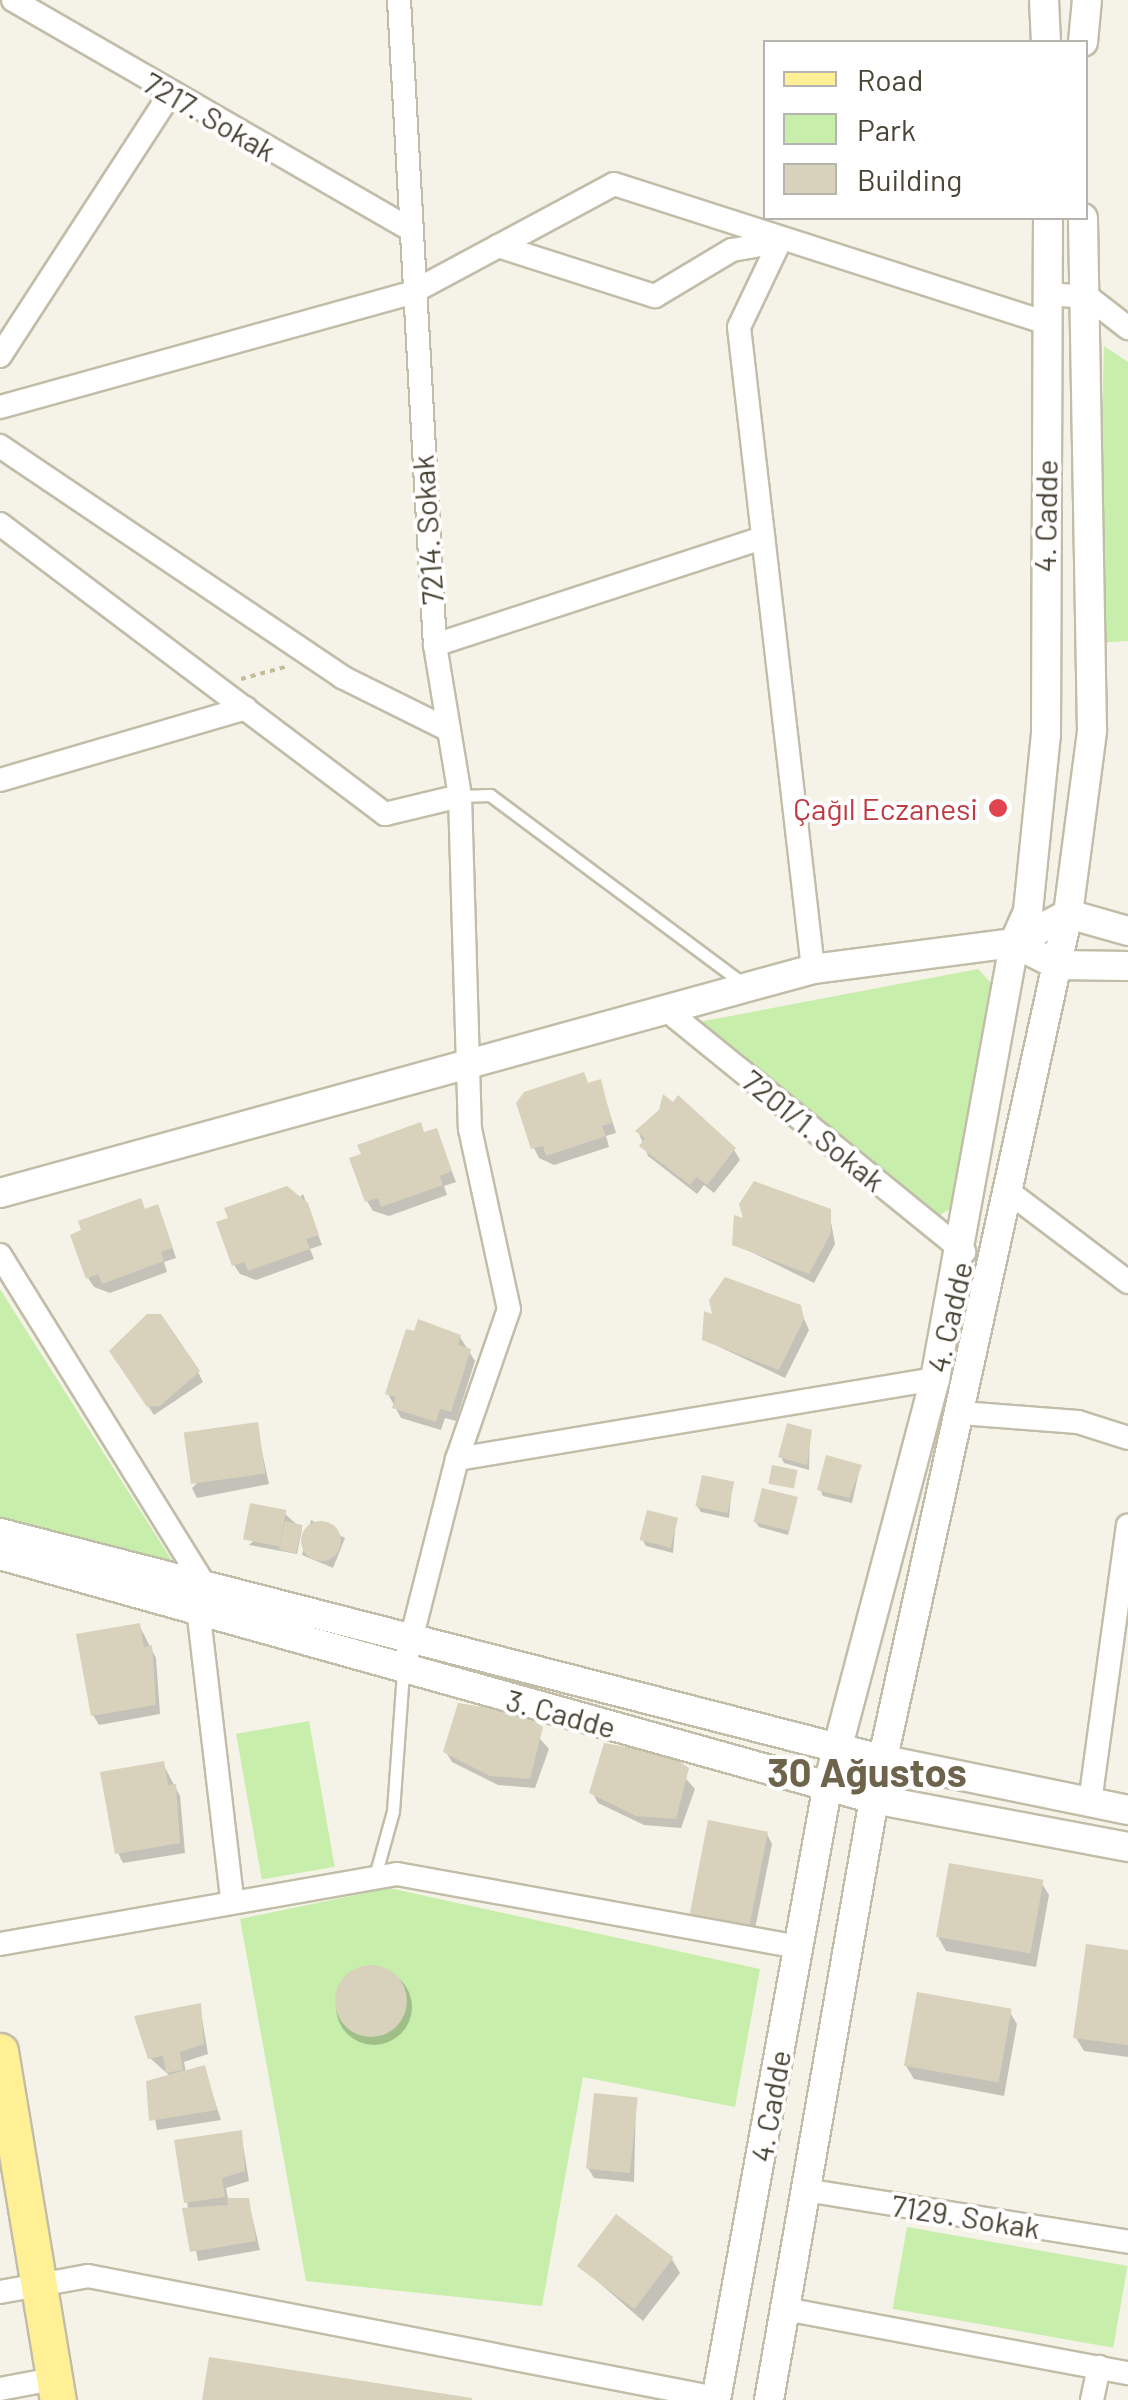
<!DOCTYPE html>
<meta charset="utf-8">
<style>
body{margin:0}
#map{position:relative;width:1128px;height:2400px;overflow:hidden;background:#f5f3e7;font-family:Barlow,sans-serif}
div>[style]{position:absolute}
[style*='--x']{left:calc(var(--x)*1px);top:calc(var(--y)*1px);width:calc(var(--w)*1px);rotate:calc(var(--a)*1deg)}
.green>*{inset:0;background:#c7eeab;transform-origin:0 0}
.shadow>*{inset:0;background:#0003}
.round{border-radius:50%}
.building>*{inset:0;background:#d8d1bb;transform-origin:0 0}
.path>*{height:4px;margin-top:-2px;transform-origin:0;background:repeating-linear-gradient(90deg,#c5bb98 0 5px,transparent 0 10px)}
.roads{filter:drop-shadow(2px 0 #c2bda8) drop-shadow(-2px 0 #c2bda8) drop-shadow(0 2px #c2bda8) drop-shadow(0 -2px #c2bda8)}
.service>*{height:11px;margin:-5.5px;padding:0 5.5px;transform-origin:5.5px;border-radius:5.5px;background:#fff}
.minor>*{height:22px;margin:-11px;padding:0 11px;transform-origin:11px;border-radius:11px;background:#fff}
.tertiary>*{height:28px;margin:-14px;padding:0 14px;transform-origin:14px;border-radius:14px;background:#fff}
.primary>*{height:35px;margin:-17.5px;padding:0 17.5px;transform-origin:17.5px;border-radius:17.5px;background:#fff096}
.dots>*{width:28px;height:28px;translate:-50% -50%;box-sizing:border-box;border:5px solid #fff;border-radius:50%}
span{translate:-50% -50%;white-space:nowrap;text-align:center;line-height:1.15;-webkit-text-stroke:8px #fff;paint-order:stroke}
.street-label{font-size:30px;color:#494435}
.health-label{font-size:30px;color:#be3a42}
.right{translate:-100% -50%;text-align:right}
.district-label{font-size:40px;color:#6d644b;font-weight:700}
.legend{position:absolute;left:763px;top:40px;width:325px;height:180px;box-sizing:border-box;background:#fff;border:2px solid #b6b4ae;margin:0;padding:12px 18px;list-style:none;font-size:30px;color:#494435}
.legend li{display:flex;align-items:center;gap:20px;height:50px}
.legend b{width:50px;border:2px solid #b6b4ae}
</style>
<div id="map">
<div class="green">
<i style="clip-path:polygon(1104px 346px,1128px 362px,1128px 641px,1096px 643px)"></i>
<i style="clip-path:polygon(978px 969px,1000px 992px,960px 1203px,940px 1215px,699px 1022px)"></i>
<i style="clip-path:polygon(0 1289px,176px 1567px,0 1518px)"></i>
<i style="left:309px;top:1721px;width:148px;height:74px;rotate:80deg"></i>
<i style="clip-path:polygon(389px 1888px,760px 1969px,735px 2107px,583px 2077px,542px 2306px,306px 2281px,240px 1919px)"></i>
<i style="left:907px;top:2227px;width:224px;height:83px;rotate:10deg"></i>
</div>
<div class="shadow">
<i style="clip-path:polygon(600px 1082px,616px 1133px,606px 1136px,609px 1147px,554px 1165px,539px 1158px,534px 1148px)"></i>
<i style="clip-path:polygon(436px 1131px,456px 1182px,444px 1186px,447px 1195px,389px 1216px,373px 1211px,367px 1201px)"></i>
<i style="clip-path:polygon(638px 1131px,734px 1150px,740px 1160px,714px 1193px,704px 1185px,697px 1194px,648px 1156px)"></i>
<i style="clip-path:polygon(303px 1194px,322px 1245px,310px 1249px,314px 1259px,256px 1280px,240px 1274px,234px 1265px)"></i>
<i style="clip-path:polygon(829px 1211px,835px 1244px,814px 1283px,735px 1244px)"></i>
<i style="clip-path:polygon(162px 1217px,176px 1258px,164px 1262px,167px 1272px,110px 1293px,94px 1287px,88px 1278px)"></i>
<i style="clip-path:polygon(799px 1307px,809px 1330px,785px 1378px,705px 1340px,716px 1318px)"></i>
<i style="clip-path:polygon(460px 1337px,475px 1361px,456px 1421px,445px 1418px,441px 1430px,401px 1418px,388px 1394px)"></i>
<i style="clip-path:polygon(118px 1362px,198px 1372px,203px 1382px,154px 1415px)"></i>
<i style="clip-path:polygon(256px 1424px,269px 1484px,197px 1498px,192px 1488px)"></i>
<i style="clip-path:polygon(810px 1432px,809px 1470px,784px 1463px,781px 1457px)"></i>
<i style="clip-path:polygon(860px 1467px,852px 1503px,823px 1496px,820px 1489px)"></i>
<i style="clip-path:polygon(732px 1485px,729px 1518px,701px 1512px,697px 1506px)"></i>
<i style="clip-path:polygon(796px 1499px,788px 1535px,759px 1527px,755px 1521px)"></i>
<i style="clip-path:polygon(284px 1513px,302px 1529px,297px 1554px,249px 1545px)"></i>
<i style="clip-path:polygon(311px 1520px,345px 1538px,333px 1568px,302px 1555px)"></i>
<i style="clip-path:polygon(676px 1520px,673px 1553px,646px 1546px,642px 1539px)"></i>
<i style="clip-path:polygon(139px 1625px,156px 1658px,160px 1714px,99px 1725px,93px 1715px)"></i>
<i style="clip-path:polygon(519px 1715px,549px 1749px,535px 1788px,498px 1785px,452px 1762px,446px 1752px)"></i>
<i style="clip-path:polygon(665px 1755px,695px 1789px,681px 1828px,644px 1825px,598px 1803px,592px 1792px)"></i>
<i style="clip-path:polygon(163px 1764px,180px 1796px,185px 1853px,123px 1863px,118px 1853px)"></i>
<i style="clip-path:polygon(767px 1834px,772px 1844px,752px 1944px,696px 1932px)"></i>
<i style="clip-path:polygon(1041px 1882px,1049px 1895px,1036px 1967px,946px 1951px,938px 1937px)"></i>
<i style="clip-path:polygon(1128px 1952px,1128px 2057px,1084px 2051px,1076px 2038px)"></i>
<i class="round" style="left:336px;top:1969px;width:76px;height:76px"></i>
<i style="clip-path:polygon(200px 2006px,208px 2054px,184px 2062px,186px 2073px,204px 2068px,221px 2120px,157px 2130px,149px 2083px,171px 2077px,150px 2058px)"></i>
<i style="clip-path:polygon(1009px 2011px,1017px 2024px,1004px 2096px,914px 2079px,906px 2066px)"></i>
<i style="clip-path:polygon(636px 2100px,634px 2182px,594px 2178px,588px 2168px)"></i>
<i style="clip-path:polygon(241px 2133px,249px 2181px,226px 2188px,229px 2203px,248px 2200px,260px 2250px,198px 2261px,187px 2202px)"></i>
<i style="clip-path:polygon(672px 2259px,680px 2273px,643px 2321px,580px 2266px)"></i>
</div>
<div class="building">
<i style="clip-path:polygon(584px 1072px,588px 1083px,601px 1079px,612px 1123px,602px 1126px,606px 1136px,546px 1156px,543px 1146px,531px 1149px,516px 1103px,524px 1092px)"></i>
<i style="clip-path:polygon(663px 1094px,673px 1102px,678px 1095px,736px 1148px,707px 1185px,697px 1177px,690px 1185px,639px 1146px,645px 1138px,635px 1131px,659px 1110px)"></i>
<i style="clip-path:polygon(421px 1122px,424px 1132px,437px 1128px,452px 1171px,440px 1176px,443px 1185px,381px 1207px,378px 1198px,365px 1202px,349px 1158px,361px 1154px,357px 1145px)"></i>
<i style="clip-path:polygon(754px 1181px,831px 1209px,831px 1233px,809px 1274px,732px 1245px,734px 1215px,743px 1218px,739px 1204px)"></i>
<i style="clip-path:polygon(287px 1186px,308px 1203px,319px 1235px,306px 1239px,310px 1249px,248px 1271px,244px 1262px,232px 1266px,216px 1222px,228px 1218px,224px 1208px)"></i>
<i style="clip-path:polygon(141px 1198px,145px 1209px,158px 1204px,173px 1248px,161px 1252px,164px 1261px,102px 1284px,98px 1274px,86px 1279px,70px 1235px,81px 1230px,78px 1221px)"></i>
<i style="clip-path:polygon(725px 1277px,801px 1305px,804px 1319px,779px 1370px,702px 1340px,704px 1311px,712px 1314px,709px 1300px)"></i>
<i style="clip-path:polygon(147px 1314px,161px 1314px,200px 1371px,160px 1406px,147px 1407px,109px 1351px)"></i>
<i style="clip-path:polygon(418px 1319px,461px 1335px,458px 1345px,471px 1349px,451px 1412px,440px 1409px,436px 1422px,392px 1408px,396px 1397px,385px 1394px,406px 1329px,414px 1331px)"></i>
<i style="left:258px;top:1422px;width:52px;height:75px;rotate:82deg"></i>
<i style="clip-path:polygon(787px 1423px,812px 1430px,807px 1465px,778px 1457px)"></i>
<i style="clip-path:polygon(826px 1455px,862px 1465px,849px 1498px,817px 1490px)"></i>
<i style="left:772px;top:1465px;width:26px;height:19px;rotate:11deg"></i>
<i style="left:702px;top:1475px;width:33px;height:32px;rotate:12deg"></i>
<i style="left:762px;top:1488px;width:37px;height:35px;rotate:14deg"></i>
<i style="left:250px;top:1503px;width:37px;height:37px;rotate:11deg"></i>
<i style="left:647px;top:1510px;width:32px;height:31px;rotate:14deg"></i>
<i class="round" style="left:301px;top:1521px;width:40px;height:40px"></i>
<i style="left:285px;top:1521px;width:18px;height:29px;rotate:13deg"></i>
<i style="clip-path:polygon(140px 1623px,144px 1647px,152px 1645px,156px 1705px,91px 1716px,76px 1634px)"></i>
<i style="clip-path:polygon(458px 1703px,521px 1713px,543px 1727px,530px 1779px,490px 1776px,443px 1752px)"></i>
<i style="clip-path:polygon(604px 1743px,670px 1755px,689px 1768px,676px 1819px,636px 1816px,589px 1793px)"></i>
<i style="clip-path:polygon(164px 1761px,168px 1785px,176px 1784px,180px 1843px,115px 1854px,100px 1772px)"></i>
<i style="left:708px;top:1820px;width:61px;height:105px;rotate:11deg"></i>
<i style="left:949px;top:1863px;width:96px;height:75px;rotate:10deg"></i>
<i style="clip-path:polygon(1086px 1944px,1128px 1950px,1128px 2045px,1073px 2038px)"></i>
<i class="round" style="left:335px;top:1965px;width:72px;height:72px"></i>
<i style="left:917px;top:1992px;width:96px;height:75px;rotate:10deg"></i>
<i style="clip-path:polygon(201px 2003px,204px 2044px,180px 2052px,183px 2070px,166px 2073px,163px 2056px,148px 2059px,134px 2016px)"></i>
<i style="clip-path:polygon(205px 2065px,217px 2110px,149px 2121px,146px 2081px)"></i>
<i style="left:594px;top:2093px;width:44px;height:76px;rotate:6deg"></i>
<i style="clip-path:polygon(242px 2130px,245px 2171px,222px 2178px,225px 2197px,184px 2203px,174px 2140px)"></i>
<i style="clip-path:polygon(227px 2198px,249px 2198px,256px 2241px,190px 2252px,182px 2208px,228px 2205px)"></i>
<i style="left:616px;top:2214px;width:72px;height:65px;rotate:37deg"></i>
<i style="clip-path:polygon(209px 2357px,472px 2398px,472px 2400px,202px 2400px)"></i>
</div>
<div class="path">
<i style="--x:241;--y:679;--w:46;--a:-15.3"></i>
</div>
<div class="roads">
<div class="service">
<i style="--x:460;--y:796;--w:30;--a:-2"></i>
<i style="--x:490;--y:795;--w:317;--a:36.7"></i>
<i style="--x:375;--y:1876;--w:67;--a:-74.5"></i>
<i style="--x:393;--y:1811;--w:140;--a:-85.9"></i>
</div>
<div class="minor">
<i style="--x:13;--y:0;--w:457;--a:30"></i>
<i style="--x:399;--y:0;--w:646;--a:86.81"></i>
<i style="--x:435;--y:645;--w:153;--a:80.6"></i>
<i style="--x:460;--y:796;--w:333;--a:88.3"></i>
<i style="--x:470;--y:1129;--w:184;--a:77.8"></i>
<i style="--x:509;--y:1309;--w:159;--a:109.1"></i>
<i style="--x:780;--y:241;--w:95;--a:115.5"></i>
<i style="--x:739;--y:327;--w:646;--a:83.42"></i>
<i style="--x:498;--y:246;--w:165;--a:17.7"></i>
<i style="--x:655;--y:296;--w:90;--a:-30.9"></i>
<i style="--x:732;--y:250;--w:47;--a:-9.9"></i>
<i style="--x:1050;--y:294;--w:38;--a:5"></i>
<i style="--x:1088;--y:297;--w:51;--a:37.8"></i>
<i style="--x:0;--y:356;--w:312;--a:-57"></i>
<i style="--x:0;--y:407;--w:427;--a:-15.5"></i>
<i style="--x:411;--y:293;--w:230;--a:-28.2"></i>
<i style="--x:614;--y:184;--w:458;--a:17.8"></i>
<i style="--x:0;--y:446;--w:413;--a:34"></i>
<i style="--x:342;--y:677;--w:119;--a:26.4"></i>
<i style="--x:0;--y:524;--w:482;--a:37"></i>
<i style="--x:385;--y:814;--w:77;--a:-13.5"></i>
<i style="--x:435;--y:645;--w:345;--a:-18.1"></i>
<i style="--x:0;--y:780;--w:256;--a:-16.3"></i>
<i style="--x:664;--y:1008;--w:387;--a:39.1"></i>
<i style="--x:1009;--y:1192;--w:149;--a:37.1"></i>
<i style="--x:0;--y:1255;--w:391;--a:58.2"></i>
<i style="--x:206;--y:1587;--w:31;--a:103"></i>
<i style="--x:199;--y:1617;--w:284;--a:83.3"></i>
<i style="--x:961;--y:1413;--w:117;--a:4.4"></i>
<i style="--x:1078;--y:1422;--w:52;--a:17.7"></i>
<i style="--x:403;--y:1671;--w:219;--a:-75.7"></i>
<i style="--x:457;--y:1459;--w:485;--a:-9.5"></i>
<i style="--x:1090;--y:1802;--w:279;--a:-82.2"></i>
<i style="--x:0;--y:1944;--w:403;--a:-10"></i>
<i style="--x:397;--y:1874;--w:410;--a:10.3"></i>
<i style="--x:805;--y:2190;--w:327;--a:9.1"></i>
<i style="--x:0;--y:2292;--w:89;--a:-10.3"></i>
<i style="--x:88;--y:2276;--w:640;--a:10.99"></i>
<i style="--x:785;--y:2309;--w:349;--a:10.6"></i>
<i style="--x:0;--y:2389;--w:54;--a:-10.7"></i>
<i style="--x:1092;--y:2400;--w:34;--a:-78"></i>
</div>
<div class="tertiary">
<i style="--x:1044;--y:0;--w:42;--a:87.3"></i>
<i style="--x:1083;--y:42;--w:42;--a:-84.6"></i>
<i style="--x:1014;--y:943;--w:61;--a:-28.2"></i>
<i style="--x:1068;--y:914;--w:62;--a:15.8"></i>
<i style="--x:0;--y:1193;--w:843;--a:-15.4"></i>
<i style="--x:813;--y:969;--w:203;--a:-7.4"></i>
<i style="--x:1014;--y:943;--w:48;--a:27.1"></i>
<i style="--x:1057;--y:965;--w:71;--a:0.8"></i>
<i style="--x:0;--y:1533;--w:914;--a:14.39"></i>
<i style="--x:885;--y:1760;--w:248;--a:11.6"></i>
<i style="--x:0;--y:1555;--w:907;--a:15.6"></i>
<i style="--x:874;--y:1799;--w:258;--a:10.7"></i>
<i style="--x:716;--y:2400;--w:626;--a:-79.7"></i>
<i style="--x:828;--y:1784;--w:419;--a:-75.2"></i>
<i style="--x:935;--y:1379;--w:443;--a:-79.7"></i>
<i style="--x:1014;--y:943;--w:35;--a:-66"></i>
<i style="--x:1028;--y:911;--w:177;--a:-84.2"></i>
<i style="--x:1046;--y:735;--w:517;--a:-89.78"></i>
<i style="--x:769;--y:2400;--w:610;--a:-80.09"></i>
<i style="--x:874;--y:1799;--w:906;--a:-77.64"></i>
<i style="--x:1068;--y:914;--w:185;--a:-82.5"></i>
<i style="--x:1092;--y:731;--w:513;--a:-91.01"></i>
</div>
<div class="primary">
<i style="--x:0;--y:2051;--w:354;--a:80.6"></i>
</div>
</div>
<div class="dots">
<i style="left:998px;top:808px;background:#e0444e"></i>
</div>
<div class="street-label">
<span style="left:210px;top:116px;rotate:30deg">7217. Sokak</span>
<span style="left:1045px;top:516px;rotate:-89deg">4. Cadde</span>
<span style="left:427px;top:530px;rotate:-94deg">7214. Sokak</span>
<span style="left:814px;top:1130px;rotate:39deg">7201/1. Sokak</span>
<span style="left:949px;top:1317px;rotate:-77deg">4. Cadde</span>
<span style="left:561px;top:1713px;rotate:15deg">3. Cadde</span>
<span style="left:770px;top:2106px;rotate:-80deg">4. Cadde</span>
<span style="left:966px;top:2216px;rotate:9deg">7129. Sokak</span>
</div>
<div class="health-label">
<span class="right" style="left:978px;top:808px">Çağıl Eczanesi</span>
</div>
<div class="district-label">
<span style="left:867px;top:1771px">30 Ağustos</span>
</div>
<ul class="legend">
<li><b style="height:12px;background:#fff096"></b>Road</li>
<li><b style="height:28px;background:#c7eeab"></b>Park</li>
<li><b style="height:28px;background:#d8d1bb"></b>Building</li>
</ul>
</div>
